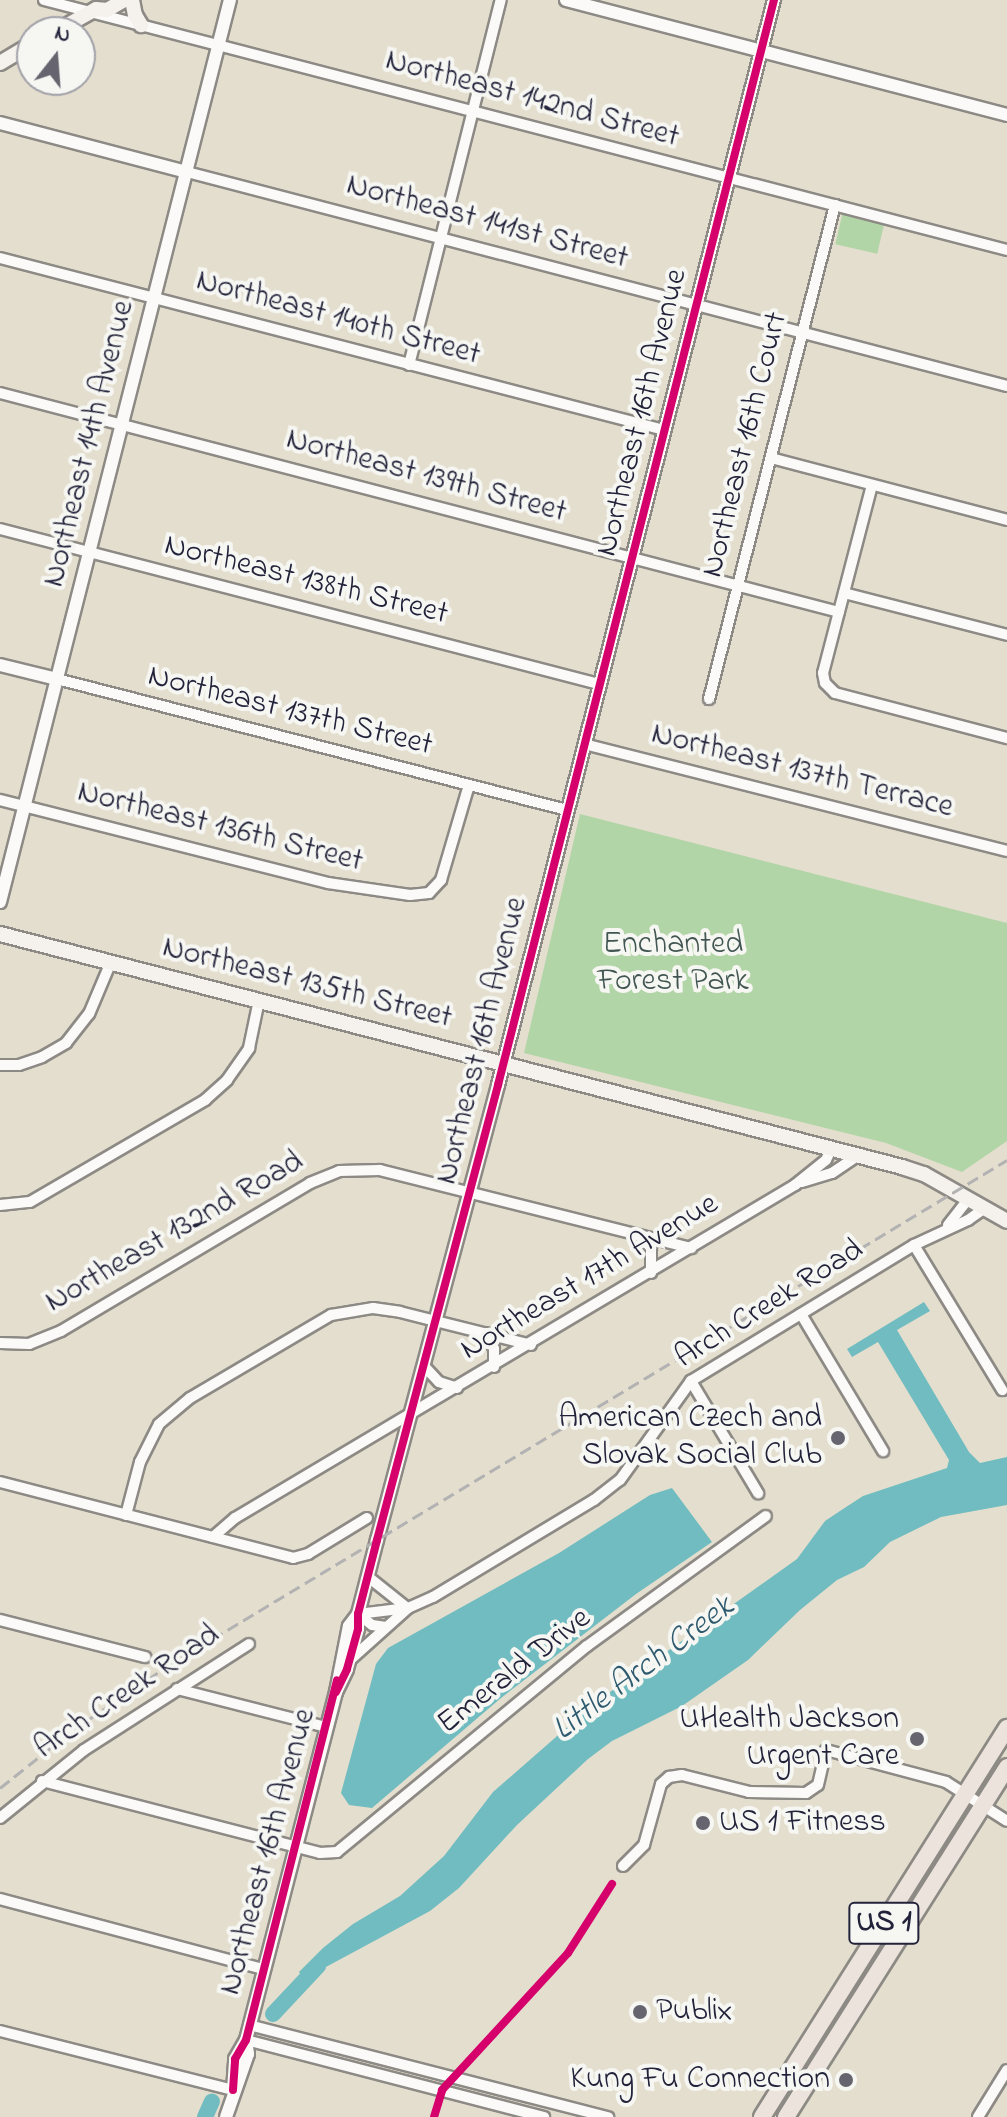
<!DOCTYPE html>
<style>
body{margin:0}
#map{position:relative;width:1007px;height:2117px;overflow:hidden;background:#e4dece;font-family:"Indie Flower",sans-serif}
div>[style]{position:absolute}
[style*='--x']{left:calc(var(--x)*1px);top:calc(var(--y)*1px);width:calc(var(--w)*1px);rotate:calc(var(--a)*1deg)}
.green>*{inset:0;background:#b2d5a7;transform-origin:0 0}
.water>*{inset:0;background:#70bcc0}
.river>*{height:16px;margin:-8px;padding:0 8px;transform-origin:8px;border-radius:8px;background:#70bcc0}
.roads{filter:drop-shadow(2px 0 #8d8a85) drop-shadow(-2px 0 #8d8a85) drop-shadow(0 2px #8d8a85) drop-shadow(0 -2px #8d8a85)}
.minor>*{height:10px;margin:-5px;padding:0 5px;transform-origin:5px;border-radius:5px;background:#fbfaf8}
.tertiary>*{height:12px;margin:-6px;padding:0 6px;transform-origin:6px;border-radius:6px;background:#fbfaf8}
.secondary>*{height:14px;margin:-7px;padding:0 7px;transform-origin:7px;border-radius:7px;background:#f5f2ed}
.primary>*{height:16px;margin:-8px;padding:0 8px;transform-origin:8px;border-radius:8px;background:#ece4dc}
.rail>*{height:3px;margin-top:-1.5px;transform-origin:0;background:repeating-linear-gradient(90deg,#b3b2b3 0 12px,transparent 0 18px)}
.cycleway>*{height:8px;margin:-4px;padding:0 4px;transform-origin:4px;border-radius:4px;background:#d6006c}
.dots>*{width:22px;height:22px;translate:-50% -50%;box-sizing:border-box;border:4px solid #f6f6f2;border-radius:50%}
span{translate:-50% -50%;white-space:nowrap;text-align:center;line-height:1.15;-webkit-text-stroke:8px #f6f6f2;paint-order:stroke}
.shield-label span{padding:2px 6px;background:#f6f6f2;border:2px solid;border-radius:6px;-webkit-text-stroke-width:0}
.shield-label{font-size:30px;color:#22223b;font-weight:700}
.street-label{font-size:32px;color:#22223b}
.park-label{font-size:32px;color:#415652}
.poi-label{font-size:32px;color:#22223b}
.right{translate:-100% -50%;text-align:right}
.left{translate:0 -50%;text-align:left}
.water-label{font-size:34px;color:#2d5a6e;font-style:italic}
.north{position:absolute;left:16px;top:16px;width:80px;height:80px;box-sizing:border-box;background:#f6f6f2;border:2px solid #a1a1a9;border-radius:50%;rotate:17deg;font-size:22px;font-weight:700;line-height:32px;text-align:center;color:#22223b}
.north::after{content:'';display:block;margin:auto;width:28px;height:36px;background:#66646e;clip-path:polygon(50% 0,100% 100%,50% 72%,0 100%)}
</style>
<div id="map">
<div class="green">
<i style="left:843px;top:211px;width:43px;height:34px;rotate:13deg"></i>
<i style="clip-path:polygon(580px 814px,1007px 923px,1007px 1141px,962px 1172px,886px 1143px,524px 1053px)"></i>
</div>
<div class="water">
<i style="clip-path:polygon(924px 1302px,930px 1311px,897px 1330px,969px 1452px,980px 1463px,1007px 1457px,1007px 1505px,941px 1517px,890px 1542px,864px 1567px,837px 1580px,800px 1610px,748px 1660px,682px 1706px,612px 1741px,588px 1759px,517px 1825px,459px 1888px,430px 1911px,324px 1968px,305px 1982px,299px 1972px,323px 1948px,353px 1924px,400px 1896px,444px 1856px,493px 1792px,596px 1702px,797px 1559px,825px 1521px,840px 1511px,863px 1496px,947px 1468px,949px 1460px,878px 1342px,852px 1357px,847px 1349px)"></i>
<i style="clip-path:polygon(672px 1488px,712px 1542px,636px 1594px,501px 1698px,372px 1808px,349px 1805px,341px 1793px,376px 1664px,388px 1648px,559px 1553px,650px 1495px)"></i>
</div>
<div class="river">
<i style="--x:273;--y:2014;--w:66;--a:-46.8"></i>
<i style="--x:205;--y:2117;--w:17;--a:-66"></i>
</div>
<div class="roads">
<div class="minor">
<i style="--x:44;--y:0;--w:995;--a:14.55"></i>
<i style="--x:187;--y:172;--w:847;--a:14.63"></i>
<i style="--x:0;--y:258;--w:686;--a:14.52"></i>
<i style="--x:409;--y:365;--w:376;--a:-75.9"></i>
<i style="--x:0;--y:393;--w:867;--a:14.63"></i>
<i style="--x:771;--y:458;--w:244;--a:14.7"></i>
<i style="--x:872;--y:485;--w:194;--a:104.6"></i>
<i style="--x:823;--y:673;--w:10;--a:79"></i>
<i style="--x:825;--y:683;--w:14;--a:45"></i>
<i style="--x:835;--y:693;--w:178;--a:14.7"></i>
<i style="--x:0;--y:529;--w:619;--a:14.51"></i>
<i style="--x:844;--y:593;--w:168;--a:14.4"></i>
<i style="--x:57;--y:679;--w:527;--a:14.41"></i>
<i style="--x:709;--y:699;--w:510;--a:-75.69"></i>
<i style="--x:584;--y:744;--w:436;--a:14.2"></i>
<i style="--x:0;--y:800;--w:338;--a:14.2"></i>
<i style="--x:328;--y:883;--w:83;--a:8.3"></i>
<i style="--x:410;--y:895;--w:19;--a:-6"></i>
<i style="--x:429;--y:893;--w:18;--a:-47"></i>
<i style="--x:441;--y:880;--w:99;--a:-73.6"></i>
<i style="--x:0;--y:1065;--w:19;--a:0"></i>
<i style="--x:19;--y:1065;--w:24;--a:-19"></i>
<i style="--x:42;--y:1057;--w:28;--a:-30"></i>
<i style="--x:66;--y:1043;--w:37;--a:-52"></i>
<i style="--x:89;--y:1014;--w:56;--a:-67.1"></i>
<i style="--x:802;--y:1182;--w:31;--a:-17"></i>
<i style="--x:832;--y:1173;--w:32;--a:-34"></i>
<i style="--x:0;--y:1205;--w:30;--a:-6"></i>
<i style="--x:30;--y:1202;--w:203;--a:-30.2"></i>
<i style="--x:205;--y:1100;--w:30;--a:-42"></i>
<i style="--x:227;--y:1080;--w:39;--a:-55"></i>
<i style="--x:249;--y:1048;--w:49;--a:-78.2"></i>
<i style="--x:948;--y:1225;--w:33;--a:-52"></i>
<i style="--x:639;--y:1235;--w:18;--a:47"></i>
<i style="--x:651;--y:1248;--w:25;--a:90"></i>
<i style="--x:914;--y:1245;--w:170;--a:58.7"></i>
<i style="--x:801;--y:1314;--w:160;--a:59.1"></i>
<i style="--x:486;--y:1333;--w:18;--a:63"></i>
<i style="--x:494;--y:1349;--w:18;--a:90"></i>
<i style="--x:0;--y:1343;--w:29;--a:2"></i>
<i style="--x:29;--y:1344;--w:35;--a:-22"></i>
<i style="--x:61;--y:1331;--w:290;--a:-30.7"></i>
<i style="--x:310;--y:1183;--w:31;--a:-22"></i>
<i style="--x:339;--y:1171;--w:41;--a:-1.4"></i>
<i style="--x:380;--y:1170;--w:321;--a:14.1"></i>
<i style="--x:424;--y:1366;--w:22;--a:47"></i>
<i style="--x:439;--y:1382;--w:19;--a:18"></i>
<i style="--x:691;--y:1381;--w:131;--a:59.1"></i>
<i style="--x:0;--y:1482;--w:303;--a:14.5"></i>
<i style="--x:293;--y:1558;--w:16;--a:-15"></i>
<i style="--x:308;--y:1554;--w:69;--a:-31.4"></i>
<i style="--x:126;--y:1515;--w:55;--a:-75.2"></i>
<i style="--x:140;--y:1462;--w:42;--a:-63.4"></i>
<i style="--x:159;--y:1424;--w:40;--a:-40"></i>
<i style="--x:190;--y:1398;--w:164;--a:-30.5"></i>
<i style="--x:331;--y:1315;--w:43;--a:-9.5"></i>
<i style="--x:373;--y:1308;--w:27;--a:8"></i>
<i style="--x:400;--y:1312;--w:135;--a:14.1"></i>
<i style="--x:213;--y:1537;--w:29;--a:-41"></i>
<i style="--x:235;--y:1518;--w:652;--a:-30.74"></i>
<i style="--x:795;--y:1185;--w:40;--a:-39"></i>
<i style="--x:826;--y:1160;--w:14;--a:-65"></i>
<i style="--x:367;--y:1576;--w:50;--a:38.5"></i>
<i style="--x:358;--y:1614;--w:50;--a:-6.8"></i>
<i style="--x:408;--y:1608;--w:27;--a:-24"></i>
<i style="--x:433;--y:1597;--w:188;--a:-31.1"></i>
<i style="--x:594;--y:1500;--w:33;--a:-38"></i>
<i style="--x:620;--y:1480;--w:122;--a:-54.4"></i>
<i style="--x:691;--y:1381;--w:261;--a:-31.4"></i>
<i style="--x:914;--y:1245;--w:60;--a:-24.8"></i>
<i style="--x:968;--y:1220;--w:21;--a:-35"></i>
<i style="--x:358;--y:1614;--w:18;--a:38"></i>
<i style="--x:372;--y:1625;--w:14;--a:8"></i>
<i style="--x:0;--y:1620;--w:150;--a:14.3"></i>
<i style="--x:350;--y:1660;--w:78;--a:-41.9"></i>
<i style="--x:177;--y:1689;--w:154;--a:14.3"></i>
<i style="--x:42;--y:1781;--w:287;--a:14.5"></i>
<i style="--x:320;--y:1853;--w:17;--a:-3"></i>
<i style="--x:337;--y:1852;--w:324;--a:-39.5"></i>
<i style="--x:587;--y:1646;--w:221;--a:-36"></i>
<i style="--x:0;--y:1818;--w:108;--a:-39"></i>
<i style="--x:84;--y:1750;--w:196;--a:-32.7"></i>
<i style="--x:623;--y:1866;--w:30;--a:-45"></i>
<i style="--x:644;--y:1845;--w:63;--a:-74.4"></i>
<i style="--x:661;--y:1784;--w:11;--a:-41"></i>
<i style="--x:669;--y:1777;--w:13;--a:-9"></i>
<i style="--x:682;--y:1775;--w:69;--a:14.2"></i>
<i style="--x:749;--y:1792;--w:57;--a:1"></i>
<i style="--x:806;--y:1793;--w:14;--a:-34"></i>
<i style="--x:818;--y:1785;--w:36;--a:-77"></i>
<i style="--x:826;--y:1750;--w:124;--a:14.9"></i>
<i style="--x:946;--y:1782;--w:72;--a:32.6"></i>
<i style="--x:0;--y:1899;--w:272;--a:14.9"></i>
<i style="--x:249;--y:2025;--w:371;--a:14.4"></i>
<i style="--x:0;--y:2031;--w:240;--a:14.2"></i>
<i style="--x:246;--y:2040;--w:308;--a:14.5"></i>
<i style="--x:978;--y:2117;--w:55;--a:-58.3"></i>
</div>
<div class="tertiary">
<i style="--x:566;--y:0;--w:456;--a:14.6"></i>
<i style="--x:0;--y:123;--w:193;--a:14.7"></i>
<i style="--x:0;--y:665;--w:59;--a:13.8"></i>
<i style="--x:0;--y:902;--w:931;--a:-75.7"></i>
<i style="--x:336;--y:1692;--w:25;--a:-64"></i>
<i style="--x:347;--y:1669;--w:41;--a:-74.6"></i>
<i style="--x:358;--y:1629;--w:15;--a:-90"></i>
<i style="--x:358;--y:1614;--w:76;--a:-75.6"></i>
<i style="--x:377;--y:1540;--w:471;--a:-75.1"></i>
<i style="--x:498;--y:1085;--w:1120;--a:-75.73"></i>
<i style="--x:233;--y:2090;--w:31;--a:-86"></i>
<i style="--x:235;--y:2059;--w:22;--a:-60"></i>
<i style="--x:246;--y:2040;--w:359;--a:-75.5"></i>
<i style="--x:336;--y:1692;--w:67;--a:-78.9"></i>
<i style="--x:349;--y:1626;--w:15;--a:-53"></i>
<i style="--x:226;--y:2117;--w:67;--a:-70.8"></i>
<i style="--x:248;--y:2054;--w:14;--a:-98"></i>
</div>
<div class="secondary">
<i style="--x:132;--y:0;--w:15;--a:79"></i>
<i style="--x:135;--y:15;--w:12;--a:59"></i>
<i style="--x:55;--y:32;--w:47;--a:-29.3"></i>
<i style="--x:96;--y:9;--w:11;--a:5"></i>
<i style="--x:107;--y:10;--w:20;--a:-30"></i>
<i style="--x:0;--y:63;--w:37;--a:-31"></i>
<i style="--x:0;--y:934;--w:932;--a:14.48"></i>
<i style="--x:902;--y:1167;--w:23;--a:18"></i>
<i style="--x:924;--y:1174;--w:95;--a:29.5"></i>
</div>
<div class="primary">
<i style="--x:762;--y:2117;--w:460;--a:-57.8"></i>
<i style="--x:786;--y:2117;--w:414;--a:-57.7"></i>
</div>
</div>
<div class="rail">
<i style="--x:0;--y:1788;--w:93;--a:-38.5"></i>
<i style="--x:73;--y:1730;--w:112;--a:-34.1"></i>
<i style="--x:166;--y:1667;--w:982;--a:-31.08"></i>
</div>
<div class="cycleway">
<i style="--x:336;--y:1692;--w:25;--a:-64"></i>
<i style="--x:347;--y:1669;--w:41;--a:-74.6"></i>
<i style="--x:358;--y:1629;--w:15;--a:-90"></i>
<i style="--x:358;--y:1614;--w:76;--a:-75.6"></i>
<i style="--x:377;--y:1540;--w:471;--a:-75.1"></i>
<i style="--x:498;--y:1085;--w:1120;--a:-75.73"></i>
<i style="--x:233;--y:2090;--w:31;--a:-86"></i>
<i style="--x:235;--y:2059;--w:22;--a:-60"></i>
<i style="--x:246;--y:2040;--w:371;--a:-75.8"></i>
<i style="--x:434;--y:2117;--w:28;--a:-73"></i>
<i style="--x:442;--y:2090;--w:186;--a:-47.4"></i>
<i style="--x:568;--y:1953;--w:82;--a:-57.5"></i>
</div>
<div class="dots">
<i style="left:838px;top:1438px;background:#66646e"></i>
<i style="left:917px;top:1739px;background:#66646e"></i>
<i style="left:703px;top:1823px;background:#66646e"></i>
<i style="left:640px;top:2012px;background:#66646e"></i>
<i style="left:846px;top:2080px;background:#66646e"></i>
</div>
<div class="shield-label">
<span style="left:884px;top:1923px">US 1</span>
</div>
<div class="street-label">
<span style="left:532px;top:100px;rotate:15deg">Northeast 142nd Street</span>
<span style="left:487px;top:223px;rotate:15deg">Northeast 141st Street</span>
<span style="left:338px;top:319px;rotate:15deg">Northeast 140th Street</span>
<span style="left:643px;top:413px;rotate:-76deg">Northeast 16th Avenue</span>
<span style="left:90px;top:444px;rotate:-76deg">Northeast 14th Avenue</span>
<span style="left:746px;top:445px;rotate:-76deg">Northeast 16th Court</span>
<span style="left:426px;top:477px;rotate:15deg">Northeast 139th Street</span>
<span style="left:306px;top:581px;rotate:14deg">Northeast 138th Street</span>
<span style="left:290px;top:712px;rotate:14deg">Northeast 137th Street</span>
<span style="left:802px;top:772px;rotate:14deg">Northeast 137th Terrace</span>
<span style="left:220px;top:828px;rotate:14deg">Northeast 136th Street</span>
<span style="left:307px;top:984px;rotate:14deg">Northeast 135th Street</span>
<span style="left:483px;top:1041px;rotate:-76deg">Northeast 16th Avenue</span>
<span style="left:175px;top:1233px;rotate:-30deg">Northeast 132nd Road</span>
<span style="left:590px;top:1278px;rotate:-31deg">Northeast 17th Avenue</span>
<span style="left:770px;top:1305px;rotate:-32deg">Arch Creek Road</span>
<span style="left:515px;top:1672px;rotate:-38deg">Emerald Drive</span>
<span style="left:128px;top:1693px;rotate:-34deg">Arch Creek Road</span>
<span style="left:269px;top:1852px;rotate:-75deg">Northeast 16th Avenue</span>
</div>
<div class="park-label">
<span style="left:673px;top:964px">Enchanted<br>Forest Park</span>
</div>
<div class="poi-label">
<span class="right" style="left:822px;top:1438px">American Czech and<br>Slovak Social Club</span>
<span class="right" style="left:899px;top:1739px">UHealth Jackson<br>Urgent Care</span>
<span class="left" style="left:719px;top:1823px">US 1 Fitness</span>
<span class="left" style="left:656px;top:2012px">Publix</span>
<span class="right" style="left:830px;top:2080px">Kung Fu Connection</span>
</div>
<div class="water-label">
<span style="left:644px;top:1669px;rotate:-37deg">Little Arch Creek</span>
</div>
<div class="north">N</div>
</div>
